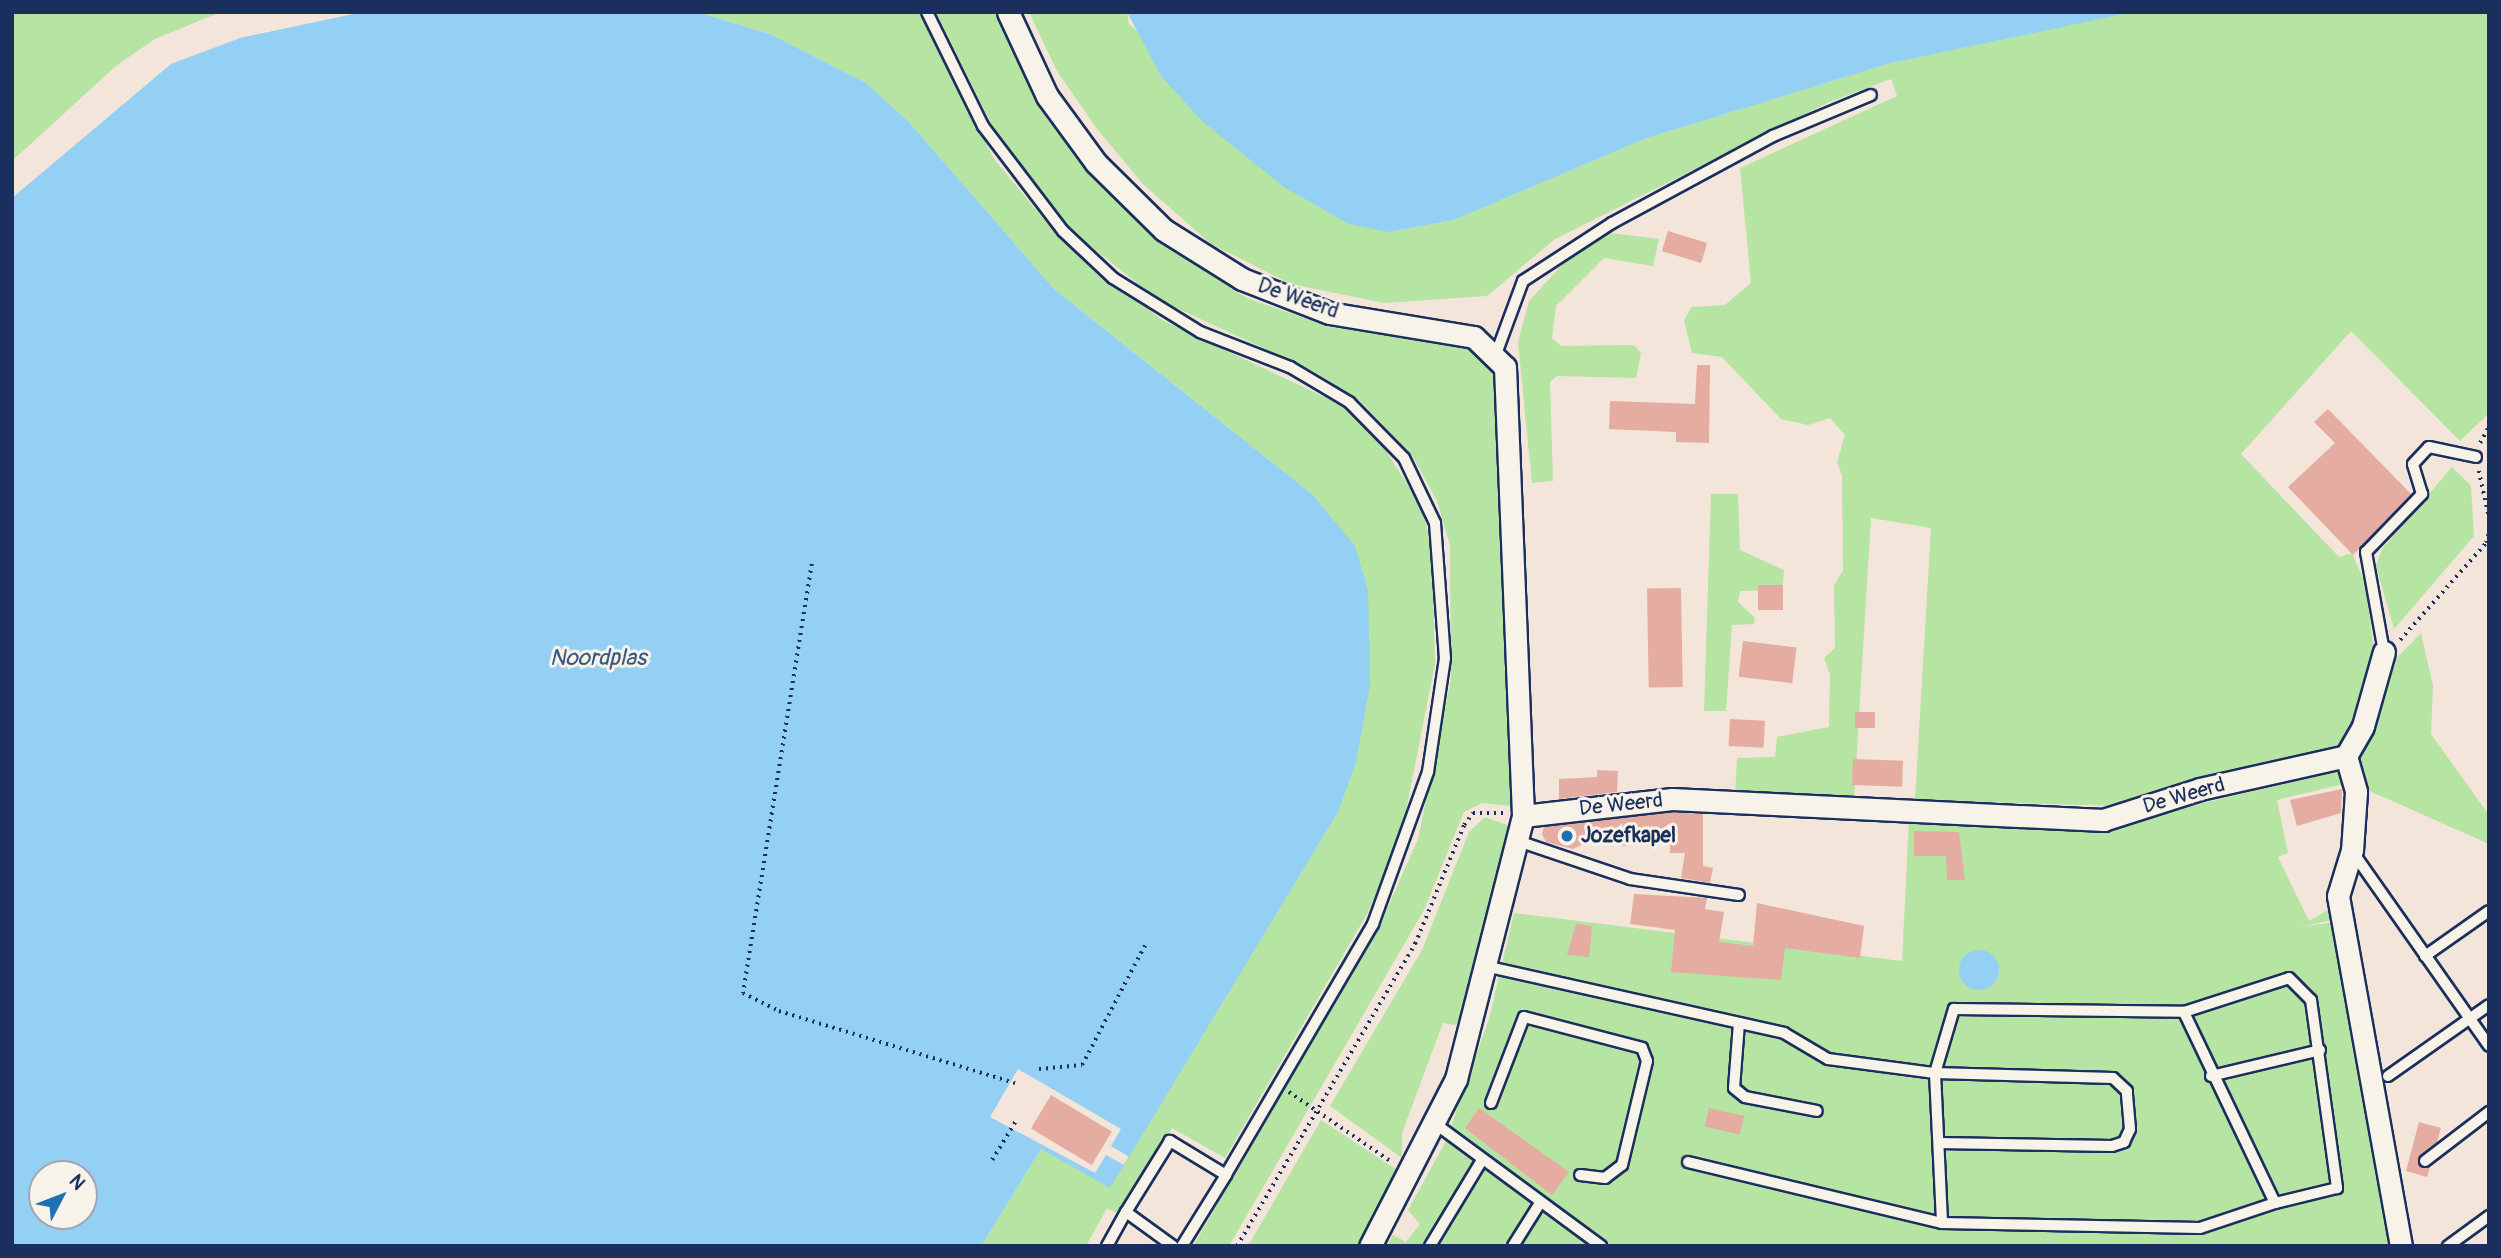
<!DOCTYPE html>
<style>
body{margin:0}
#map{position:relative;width:2501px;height:1258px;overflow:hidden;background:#f3e5da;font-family:Pangolin,sans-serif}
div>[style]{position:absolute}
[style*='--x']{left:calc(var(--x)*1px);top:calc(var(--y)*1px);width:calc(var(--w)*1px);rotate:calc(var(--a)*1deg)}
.green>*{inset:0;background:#b5e4a3}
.water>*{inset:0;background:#93d0f4}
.round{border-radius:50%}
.building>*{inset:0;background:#e5aca1;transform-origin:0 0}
.path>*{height:3.5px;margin-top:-1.75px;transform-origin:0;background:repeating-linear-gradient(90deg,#1b2f5e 0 2px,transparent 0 7px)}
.roads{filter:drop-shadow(2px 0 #1b2f5e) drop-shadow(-2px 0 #1b2f5e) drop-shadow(0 2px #1b2f5e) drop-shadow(0 -2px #1b2f5e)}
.lane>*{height:10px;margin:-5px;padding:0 5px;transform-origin:5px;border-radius:5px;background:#f7f3e8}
.street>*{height:21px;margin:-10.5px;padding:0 10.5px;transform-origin:10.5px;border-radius:10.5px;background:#f7f3e8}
.dots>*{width:19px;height:19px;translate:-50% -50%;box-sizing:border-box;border:4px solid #f7f3e8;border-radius:50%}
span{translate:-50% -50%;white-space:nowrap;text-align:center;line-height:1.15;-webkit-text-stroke:6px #f7f3e8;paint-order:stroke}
.street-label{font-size:21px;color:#1b2f5e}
.poi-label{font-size:21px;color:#1b2f5e;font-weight:700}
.left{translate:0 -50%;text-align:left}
.water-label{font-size:23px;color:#395784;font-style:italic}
.frame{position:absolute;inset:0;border:14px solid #1b2f5e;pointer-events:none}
.north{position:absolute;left:28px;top:1160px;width:70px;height:70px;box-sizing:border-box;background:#f7f3e8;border:2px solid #9fa5b1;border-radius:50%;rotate:48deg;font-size:19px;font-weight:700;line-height:28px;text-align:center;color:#1b2f5e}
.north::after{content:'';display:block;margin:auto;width:24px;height:32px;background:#1f6fb2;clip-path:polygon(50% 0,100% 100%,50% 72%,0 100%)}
</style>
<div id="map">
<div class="green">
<i style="clip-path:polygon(12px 12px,221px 12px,155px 39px,117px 65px,12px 161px)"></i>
<i style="clip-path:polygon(697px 12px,919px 12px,994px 159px,1060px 239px,1162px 320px,1339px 404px,1383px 446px,1420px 504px,1432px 546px,1435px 664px,1401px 836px,1367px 914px,1225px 1158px,1172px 1128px,1120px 1215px,1107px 1208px,1086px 1246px,981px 1246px,1041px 1149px,1110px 1187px,1338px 812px,1368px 590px,1355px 547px,1313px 495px,1054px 289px,909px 122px,866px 83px,770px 34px)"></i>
<i style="clip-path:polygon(936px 12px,996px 12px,1046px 118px,1095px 180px,1174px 252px,1247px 298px,1330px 327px,1463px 344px,1485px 356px,1498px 380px,1512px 806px,1482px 803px,1464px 812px,1424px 910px,1229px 1246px,1193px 1246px,1377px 932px,1418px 839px,1451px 679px,1450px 545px,1437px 501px,1413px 457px,1360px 401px,1313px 371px,1157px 299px,1068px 228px,992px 125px)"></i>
<i style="clip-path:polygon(1029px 12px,1127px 12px,1129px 24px,1389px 232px,1454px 220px,1644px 139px,1891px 63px,2059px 26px,2133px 12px,2489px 12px,2489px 413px,2460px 441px,2351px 331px,2241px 454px,2339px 557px,2352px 553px,2365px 583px,2375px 656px,2354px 733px,2334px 752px,2120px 806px,1915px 800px,1931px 528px,1871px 518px,1854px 798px,1735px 795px,1737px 758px,1775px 757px,1777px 737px,1829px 727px,1830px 675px,1824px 658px,1835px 648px,1834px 586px,1843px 570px,1842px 476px,1837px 462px,1845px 435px,1830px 418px,1808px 425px,1781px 419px,1722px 357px,1692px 353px,1684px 320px,1692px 307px,1725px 305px,1751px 283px,1740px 168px,1897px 96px,1891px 79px,1829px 102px,1555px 239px,1487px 296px,1384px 303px,1291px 284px,1211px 244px,1143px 184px,1097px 129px,1057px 71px)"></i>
<i style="clip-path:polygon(1610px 233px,1659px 239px,1653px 266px,1604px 258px,1556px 306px,1552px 338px,1561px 346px,1634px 345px,1641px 353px,1636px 378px,1557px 376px,1550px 382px,1553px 481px,1532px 483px,1518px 342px,1529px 301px,1576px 250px)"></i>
<i style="clip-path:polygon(2452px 467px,2471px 486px,2474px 536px,2394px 629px,2376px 566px,2382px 549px)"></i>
<i style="clip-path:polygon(1711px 494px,1738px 494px,1740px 550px,1784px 570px,1782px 590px,1740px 591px,1738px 602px,1755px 618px,1754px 624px,1732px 625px,1726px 711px,1704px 711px)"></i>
<i style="clip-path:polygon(2421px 633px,2433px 686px,2431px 734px,2489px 815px,2489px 844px,2363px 788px,2358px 752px,2388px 667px)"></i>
<i style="clip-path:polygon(2342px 770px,2348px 783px,2277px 800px,2288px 853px,2278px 857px,2309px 921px,2335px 906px,2338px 919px,2299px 927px,2336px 922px,2394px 1246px,1387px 1246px,1393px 1235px,1406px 1242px,1420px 1224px,1408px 1210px,1445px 1143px,1489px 1019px,1514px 913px,1902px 961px,1909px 819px,2103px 827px)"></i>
<i style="clip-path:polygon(1485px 817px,1510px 826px,1463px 1016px,1455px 1025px,1443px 1023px,1402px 1133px,1402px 1158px,1330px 1106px,1422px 950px,1469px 832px)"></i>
<i style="clip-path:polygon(1321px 1120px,1397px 1170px,1358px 1246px,1248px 1246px)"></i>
</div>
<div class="water">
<i style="clip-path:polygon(evenodd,363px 12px,697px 12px,770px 34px,866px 83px,909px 122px,1054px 289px,1313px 495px,1355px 546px,1368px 590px,1370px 685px,1356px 762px,1338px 812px,1129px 1157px,1111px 1146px,1121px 1129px,1018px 1069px,990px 1117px,1095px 1173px,1106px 1155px,1124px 1165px,1110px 1188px,1041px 1149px,981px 1246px,12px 1246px,12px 198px,171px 64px,240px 38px,363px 12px,42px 1174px,84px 1174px,84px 1216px,42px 1216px,42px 1174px)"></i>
<i style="clip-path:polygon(1127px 12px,2133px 12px,1891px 63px,1644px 139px,1454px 220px,1389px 232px,1349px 224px,1284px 187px,1202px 121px,1161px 76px)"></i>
<i class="round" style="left:1959px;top:950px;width:40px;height:40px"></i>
</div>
<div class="building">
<i style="left:1668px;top:231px;width:41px;height:21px;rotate:17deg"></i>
<i style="clip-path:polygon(1697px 365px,1710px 365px,1709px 443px,1676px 442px,1676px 432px,1609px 429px,1610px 401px,1695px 404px)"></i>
<i style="clip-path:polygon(2328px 409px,2411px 494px,2353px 555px,2288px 487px,2335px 443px,2314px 422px)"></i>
<i style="left:1758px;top:585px;width:25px;height:25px"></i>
<i style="left:1681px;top:588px;width:99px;height:34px;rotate:89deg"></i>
<i style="left:1743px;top:641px;width:54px;height:36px;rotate:7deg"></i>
<i style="left:1855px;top:712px;width:20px;height:16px"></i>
<i style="left:1730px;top:719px;width:35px;height:27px;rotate:3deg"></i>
<i style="left:1853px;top:759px;width:50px;height:26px;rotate:2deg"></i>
<i style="clip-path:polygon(1597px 770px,1618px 771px,1617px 792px,1559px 799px,1559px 779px,1597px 777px)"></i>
<i style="clip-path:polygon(2342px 789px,2341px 813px,2297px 826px,2290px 800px)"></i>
<i style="clip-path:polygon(1672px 812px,1703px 814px,1703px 866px,1713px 868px,1710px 883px,1681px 878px,1685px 853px,1670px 853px,1670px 840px,1628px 833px,1626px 846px,1591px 840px,1573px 849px,1546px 842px,1542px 834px,1544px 827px)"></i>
<i style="clip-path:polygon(1914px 831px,1959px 832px,1965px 880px,1947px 880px,1946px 856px,1914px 856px)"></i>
<i style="clip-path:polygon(1634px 894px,1707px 898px,1705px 909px,1724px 912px,1719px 942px,1753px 946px,1757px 903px,1864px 926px,1860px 958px,1785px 948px,1781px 980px,1671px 972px,1675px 930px,1630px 924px)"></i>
<i style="clip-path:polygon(1576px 924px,1592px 926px,1589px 957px,1567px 955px)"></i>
<i style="left:1051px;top:1095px;width:71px;height:39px;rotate:31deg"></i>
<i style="clip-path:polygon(1479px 1108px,1569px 1172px,1552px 1195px,1465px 1128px)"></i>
<i style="left:1709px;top:1108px;width:36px;height:19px;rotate:13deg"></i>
<i style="clip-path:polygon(2419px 1122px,2441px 1128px,2437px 1142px,2418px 1159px,2421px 1168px,2430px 1167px,2427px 1177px,2406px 1171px)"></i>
</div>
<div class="path">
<i style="--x:2480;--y:443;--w:19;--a:-62"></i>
<i style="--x:2479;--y:471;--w:47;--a:77.7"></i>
<i style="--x:812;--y:564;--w:435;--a:99.1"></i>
<i style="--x:743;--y:993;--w:40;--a:26.6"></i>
<i style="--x:779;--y:1011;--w:247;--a:17"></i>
<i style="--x:2400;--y:640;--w:130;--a:-48.4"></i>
<i style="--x:2486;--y:543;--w:11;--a:-75"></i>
<i style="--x:1039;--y:1069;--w:43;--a:-5.3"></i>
<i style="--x:1082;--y:1065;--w:136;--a:-62.3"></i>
<i style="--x:1289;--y:1092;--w:126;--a:34.3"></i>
<i style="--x:992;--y:1160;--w:48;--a:-58.6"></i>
<i style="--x:1237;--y:1246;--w:351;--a:-59.5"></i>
<i style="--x:1415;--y:944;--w:129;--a:-67.6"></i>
<i style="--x:1464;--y:825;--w:15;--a:-53"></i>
<i style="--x:1473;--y:813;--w:31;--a:0"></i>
</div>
<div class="roads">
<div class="lane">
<i style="--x:927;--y:12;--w:127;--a:63.8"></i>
<i style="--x:983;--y:126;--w:132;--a:52.7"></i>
<i style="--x:1063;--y:231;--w:69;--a:43.2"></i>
<i style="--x:1113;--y:278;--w:102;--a:31.8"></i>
<i style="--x:1200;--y:332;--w:97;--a:21.3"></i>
<i style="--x:1290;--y:367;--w:69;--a:30.7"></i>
<i style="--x:1349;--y:402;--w:78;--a:45.5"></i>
<i style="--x:1404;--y:458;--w:72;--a:64.5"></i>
<i style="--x:1435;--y:523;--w:135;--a:85.8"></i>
<i style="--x:1445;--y:658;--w:115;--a:98.5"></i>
<i style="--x:1428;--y:772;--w:162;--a:109.9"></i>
<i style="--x:1373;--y:924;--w:291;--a:120.4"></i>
<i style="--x:1226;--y:1175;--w:66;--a:-148.7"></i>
<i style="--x:1170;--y:1141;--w:84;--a:121.8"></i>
<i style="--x:1496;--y:354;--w:78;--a:-69.7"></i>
<i style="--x:1523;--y:281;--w:106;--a:-33.1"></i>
<i style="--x:1612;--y:223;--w:183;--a:-28.4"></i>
<i style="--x:1773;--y:136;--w:106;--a:-22.7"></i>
<i style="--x:2384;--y:652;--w:102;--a:-100.2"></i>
<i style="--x:2366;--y:552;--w:81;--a:-46"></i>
<i style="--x:2422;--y:494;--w:31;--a:-107"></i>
<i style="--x:2413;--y:464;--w:23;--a:-47"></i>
<i style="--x:2429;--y:447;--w:48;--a:12"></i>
<i style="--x:1518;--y:841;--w:118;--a:18.7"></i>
<i style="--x:1630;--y:879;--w:110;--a:8.4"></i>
<i style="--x:2352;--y:851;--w:238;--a:54.9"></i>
<i style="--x:2425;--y:956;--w:78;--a:-35.1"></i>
<i style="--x:1489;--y:967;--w:302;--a:12.6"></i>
<i style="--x:1784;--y:1033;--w:51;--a:30.6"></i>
<i style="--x:1828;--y:1059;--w:108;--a:7.5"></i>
<i style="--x:1935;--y:1073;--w:67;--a:-73.5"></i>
<i style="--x:1954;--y:1009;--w:230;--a:0.7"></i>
<i style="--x:2184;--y:1012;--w:110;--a:-17.9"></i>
<i style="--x:2289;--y:978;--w:31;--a:45"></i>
<i style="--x:2311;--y:1000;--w:190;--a:82.1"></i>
<i style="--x:2337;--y:1188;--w:64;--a:166.4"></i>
<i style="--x:2275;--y:1203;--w:212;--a:-115.5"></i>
<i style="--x:1739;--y:1023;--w:65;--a:94.4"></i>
<i style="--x:1734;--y:1088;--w:14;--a:39"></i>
<i style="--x:1745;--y:1097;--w:73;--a:11"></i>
<i style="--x:2211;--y:1076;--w:112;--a:-13.4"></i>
<i style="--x:2388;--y:1076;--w:123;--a:-35.1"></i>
<i style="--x:1491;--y:1103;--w:92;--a:-69"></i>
<i style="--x:1524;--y:1017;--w:122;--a:14.7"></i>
<i style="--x:1642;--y:1048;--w:14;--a:69"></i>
<i style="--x:1647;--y:1061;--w:107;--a:103.5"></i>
<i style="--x:1622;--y:1165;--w:21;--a:143"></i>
<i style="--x:1605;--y:1178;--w:25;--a:-173"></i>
<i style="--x:1437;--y:1125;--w:204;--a:36.4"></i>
<i style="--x:1939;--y:1143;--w:173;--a:1"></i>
<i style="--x:2112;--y:1146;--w:13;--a:-18"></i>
<i style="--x:2124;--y:1142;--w:14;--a:-65"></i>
<i style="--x:2130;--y:1129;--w:38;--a:-95"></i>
<i style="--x:2127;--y:1091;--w:19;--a:-137"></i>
<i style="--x:2113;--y:1078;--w:178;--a:-178.4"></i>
<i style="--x:1935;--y:1073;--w:150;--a:87.3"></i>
<i style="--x:2425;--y:1161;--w:81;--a:-37.4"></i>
<i style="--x:1688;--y:1162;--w:261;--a:13.5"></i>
<i style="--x:1942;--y:1223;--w:258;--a:1.1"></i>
<i style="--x:2200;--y:1228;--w:79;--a:-18.4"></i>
<i style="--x:1107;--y:1246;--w:39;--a:-61"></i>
<i style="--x:1126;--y:1212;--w:58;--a:35.9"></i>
<i style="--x:1182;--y:1246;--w:84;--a:-58.2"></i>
<i style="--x:1430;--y:1246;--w:100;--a:-58.8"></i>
<i style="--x:1513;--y:1246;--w:51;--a:-57.9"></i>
<i style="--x:2448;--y:1246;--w:51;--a:-36.2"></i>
</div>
<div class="street">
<i style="--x:1008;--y:12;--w:93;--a:65.1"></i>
<i style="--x:1047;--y:96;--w:83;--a:53.8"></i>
<i style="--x:1096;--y:163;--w:95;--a:44.6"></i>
<i style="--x:1164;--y:230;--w:92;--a:32.1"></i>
<i style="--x:1242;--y:279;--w:93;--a:21.3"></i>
<i style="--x:1329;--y:313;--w:147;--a:9.4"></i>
<i style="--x:1474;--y:337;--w:43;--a:44.1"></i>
<i style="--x:1505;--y:367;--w:449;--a:87.7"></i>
<i style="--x:1523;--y:816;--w:271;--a:104.3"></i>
<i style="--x:1456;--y:1079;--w:188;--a:117.2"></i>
<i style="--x:2346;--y:756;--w:37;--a:74"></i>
<i style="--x:2356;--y:792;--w:58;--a:93.9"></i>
<i style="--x:2352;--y:850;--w:48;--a:106.9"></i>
<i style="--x:2338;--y:896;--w:356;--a:79.8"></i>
<i style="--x:2346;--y:756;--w:34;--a:-60"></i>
<i style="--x:2363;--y:726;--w:77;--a:-74.2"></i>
<i style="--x:1523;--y:816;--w:150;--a:-6.5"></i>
<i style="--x:1672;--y:799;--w:432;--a:2.8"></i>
<i style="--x:2103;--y:820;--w:102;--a:-17.7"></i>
<i style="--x:2200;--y:789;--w:150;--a:-12.7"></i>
</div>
</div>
<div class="dots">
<i style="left:1567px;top:836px;background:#1f6fb2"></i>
</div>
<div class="street-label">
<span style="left:1298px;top:299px;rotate:19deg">De Weerd</span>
<span style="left:2184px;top:796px;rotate:-16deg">De Weerd</span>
<span style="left:1621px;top:805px;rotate:-6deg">De Weerd</span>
</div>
<div class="poi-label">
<span class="left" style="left:1581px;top:836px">Jozefkapel</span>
</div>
<div class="water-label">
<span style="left:598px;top:658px">Noordplas</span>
</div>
<div class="frame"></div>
<div class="north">N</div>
</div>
